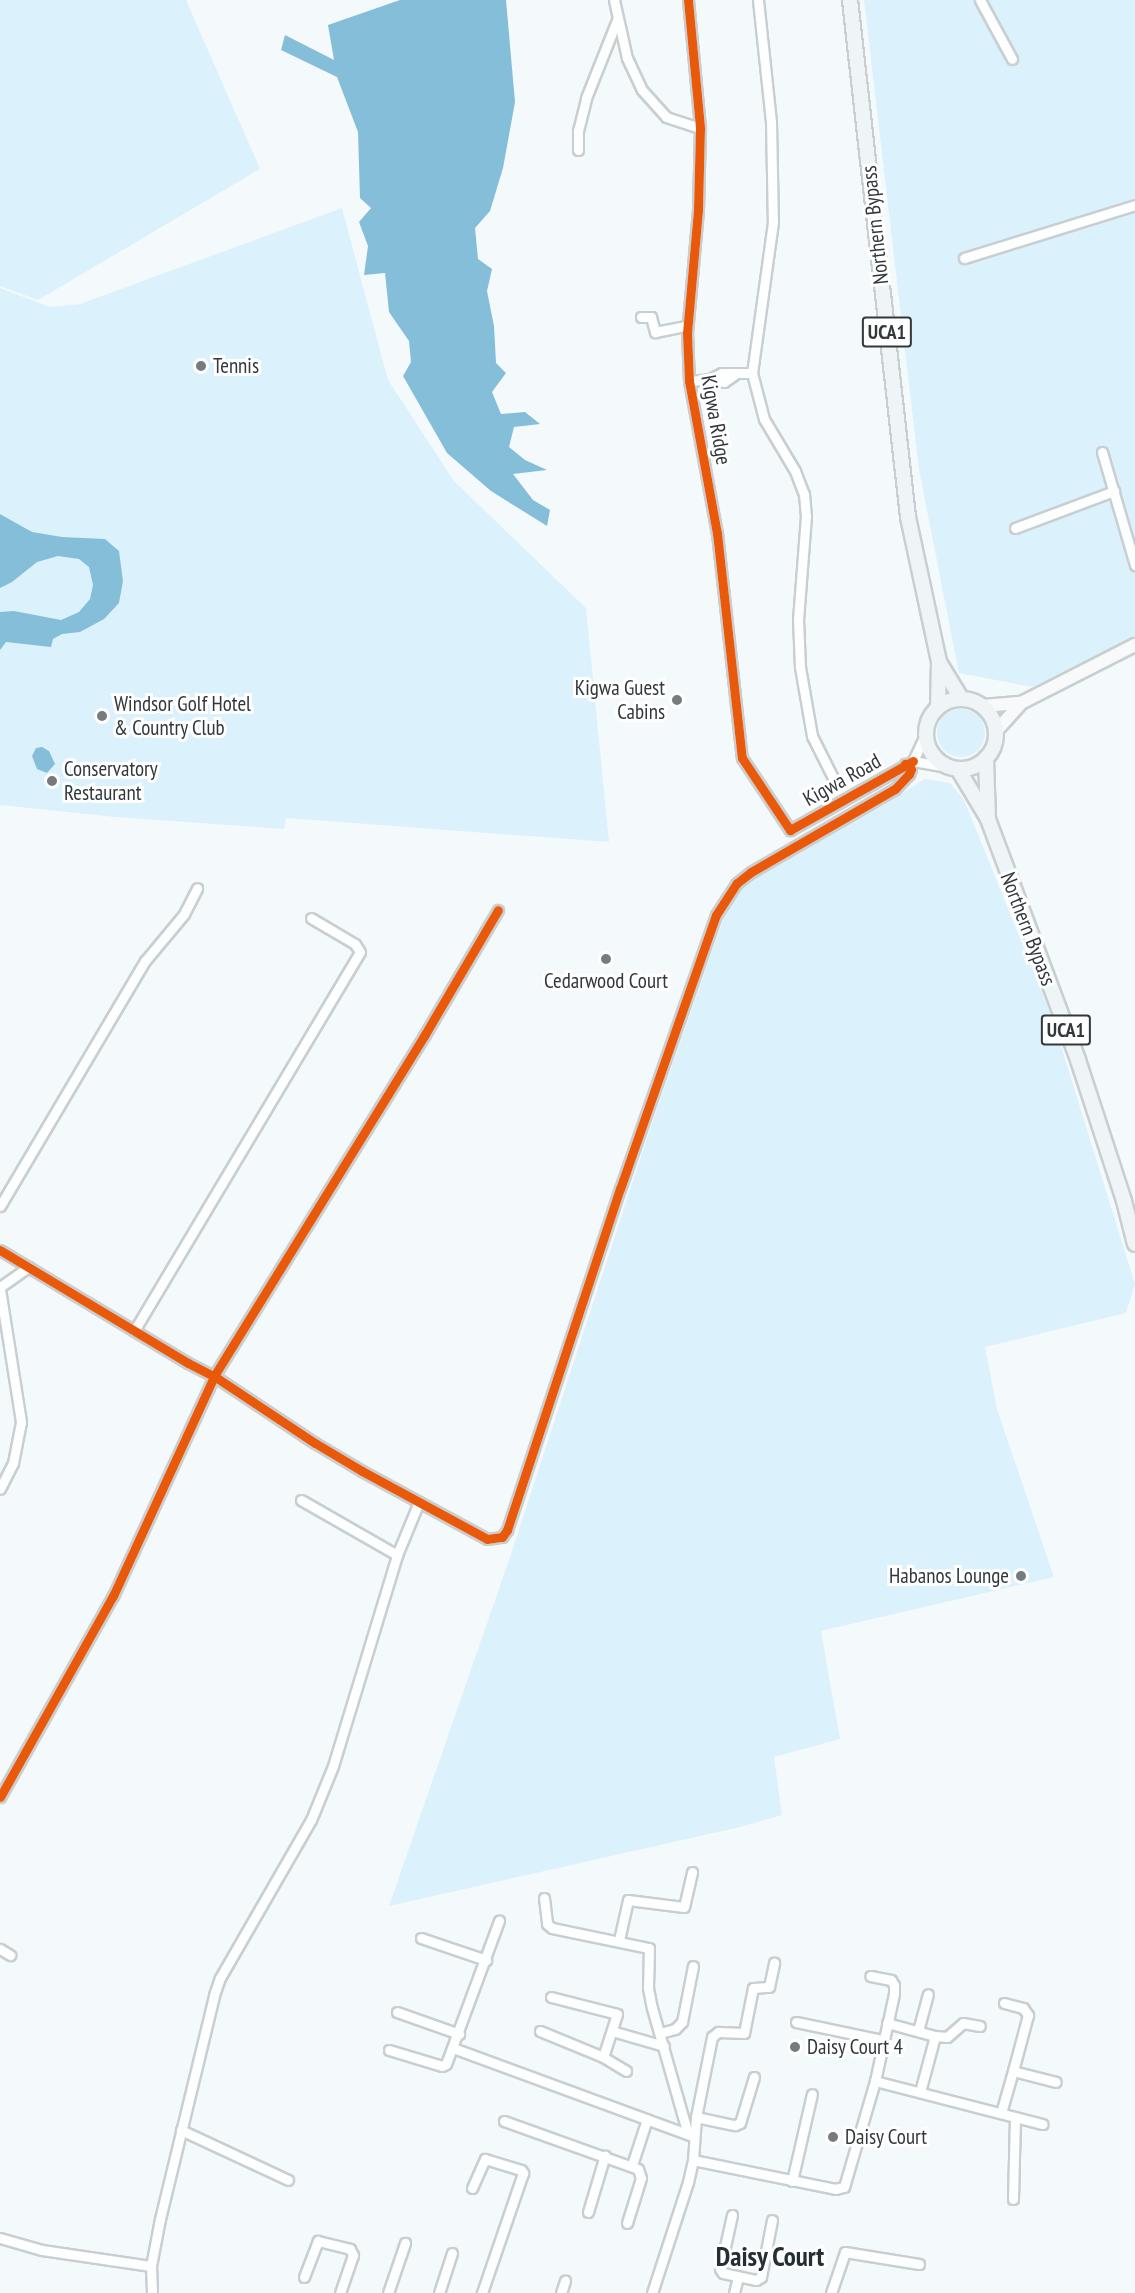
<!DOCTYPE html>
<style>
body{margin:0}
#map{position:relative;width:1135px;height:2293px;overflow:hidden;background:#f4f9fb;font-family:"PT Sans Narrow",sans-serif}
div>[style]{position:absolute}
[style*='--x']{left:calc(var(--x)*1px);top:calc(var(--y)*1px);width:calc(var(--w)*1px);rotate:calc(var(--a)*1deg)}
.green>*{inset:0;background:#dbf2fd}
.round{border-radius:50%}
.water>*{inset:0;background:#85bed8}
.roads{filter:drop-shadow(2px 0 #c9ced0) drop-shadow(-2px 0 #c9ced0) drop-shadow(0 2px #c9ced0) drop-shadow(0 -2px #c9ced0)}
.street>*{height:9px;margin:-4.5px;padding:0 4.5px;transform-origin:4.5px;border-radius:4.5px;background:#fdfefe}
.secondary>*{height:12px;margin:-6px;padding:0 6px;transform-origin:6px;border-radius:6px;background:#f7f9fa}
.primary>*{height:14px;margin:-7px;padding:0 7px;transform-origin:7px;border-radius:7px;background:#eff4f6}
.primary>.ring{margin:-7px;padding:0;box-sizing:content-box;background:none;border:14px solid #eff4f6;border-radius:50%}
.cycleway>*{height:9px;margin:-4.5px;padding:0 4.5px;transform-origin:4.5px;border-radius:4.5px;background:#e8590c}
.dots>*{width:16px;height:16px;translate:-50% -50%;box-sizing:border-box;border:3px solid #fff;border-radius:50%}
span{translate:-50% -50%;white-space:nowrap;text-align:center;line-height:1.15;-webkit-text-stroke:6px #fff;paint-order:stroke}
.shield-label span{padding:2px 4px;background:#fff;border:2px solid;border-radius:4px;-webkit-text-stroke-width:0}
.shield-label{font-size:20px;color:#32383a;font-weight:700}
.street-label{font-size:21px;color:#32383a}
.poi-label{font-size:21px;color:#32383a}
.left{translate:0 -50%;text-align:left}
.right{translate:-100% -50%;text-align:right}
.district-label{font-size:27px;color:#242f35;font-weight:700}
</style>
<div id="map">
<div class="green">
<i style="clip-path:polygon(0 0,186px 0,260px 169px,38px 300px,0 286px)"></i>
<i style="clip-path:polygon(864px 0,1135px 0,1135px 637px,1032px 687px,959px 673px,919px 470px)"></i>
<i style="clip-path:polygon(342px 208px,388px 380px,454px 481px,586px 608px,609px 842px,286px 818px,284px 829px,115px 817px,0 805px,0 288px,50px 307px,80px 304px)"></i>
<i class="round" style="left:937px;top:709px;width:48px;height:48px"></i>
<i style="clip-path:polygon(925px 779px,950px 783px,964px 800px,1052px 1017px,1135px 1284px,1126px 1313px,985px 1347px,997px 1409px,1054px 1577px,821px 1631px,840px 1739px,774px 1757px,782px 1815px,740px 1827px,389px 1906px,510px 1557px,647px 1138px,725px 914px,740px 891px,759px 875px,889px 802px)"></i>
</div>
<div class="water">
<i style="clip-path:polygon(400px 0,506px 0,515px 102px,503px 168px,490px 211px,475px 228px,478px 259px,492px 269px,487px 291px,494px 326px,496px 363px,506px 373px,492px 392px,501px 414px,525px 412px,540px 424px,514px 427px,509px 447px,525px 460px,547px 470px,513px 474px,533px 500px,550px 510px,547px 526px,491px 491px,447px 453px,403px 376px,411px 362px,409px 341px,389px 312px,385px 273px,364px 275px,368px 246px,359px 222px,371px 208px,360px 198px,358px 132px,337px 77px,281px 50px,285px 35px,334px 60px,328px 25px)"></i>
<i style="clip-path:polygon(0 514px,32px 532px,62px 537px,105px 539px,119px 551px,123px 581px,119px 603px,104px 619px,80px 632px,62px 634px,53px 639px,51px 647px,6px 642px,0 650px,0 612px,14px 611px,61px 620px,79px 612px,90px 599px,93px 585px,89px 567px,79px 559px,58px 556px,37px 562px,12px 582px,0 588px)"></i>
<i style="clip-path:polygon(42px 747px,49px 751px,55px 764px,47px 773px,37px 769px,32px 756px,36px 748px)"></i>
</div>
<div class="roads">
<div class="street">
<i style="--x:614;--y:0;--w:59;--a:77.4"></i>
<i style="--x:627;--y:58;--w:35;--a:65"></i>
<i style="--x:642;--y:90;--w:36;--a:48"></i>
<i style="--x:666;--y:117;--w:36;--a:18"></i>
<i style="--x:688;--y:0;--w:129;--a:84.6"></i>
<i style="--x:700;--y:128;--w:82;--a:91.4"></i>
<i style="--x:698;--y:210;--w:123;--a:95.1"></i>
<i style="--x:687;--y:333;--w:48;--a:87.6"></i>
<i style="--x:689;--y:381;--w:155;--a:79.6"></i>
<i style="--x:717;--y:533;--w:226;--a:83.7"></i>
<i style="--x:742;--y:758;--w:87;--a:56.3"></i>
<i style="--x:790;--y:830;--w:141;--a:-29.3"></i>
<i style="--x:758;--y:0;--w:123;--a:83.9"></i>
<i style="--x:771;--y:122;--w:100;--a:88.9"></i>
<i style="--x:773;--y:222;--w:152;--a:97.9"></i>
<i style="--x:752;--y:373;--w:48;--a:75.4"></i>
<i style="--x:764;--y:419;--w:61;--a:59.2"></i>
<i style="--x:795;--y:471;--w:25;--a:69"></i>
<i style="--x:804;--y:494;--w:22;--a:85"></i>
<i style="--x:806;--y:516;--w:103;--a:94.4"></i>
<i style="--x:798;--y:619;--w:48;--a:87.6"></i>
<i style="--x:800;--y:667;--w:70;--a:80.1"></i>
<i style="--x:812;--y:736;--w:51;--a:63.4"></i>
<i style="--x:980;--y:0;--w:67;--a:61.5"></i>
<i style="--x:578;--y:150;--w:19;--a:-90"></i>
<i style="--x:578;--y:131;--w:34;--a:-76"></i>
<i style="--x:586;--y:98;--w:84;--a:-68.3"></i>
<i style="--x:964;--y:258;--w:179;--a:-17.2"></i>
<i style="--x:641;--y:317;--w:10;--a:0"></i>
<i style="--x:651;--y:317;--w:16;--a:75"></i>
<i style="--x:655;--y:332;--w:33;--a:-11"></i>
<i style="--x:710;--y:379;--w:13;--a:-27"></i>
<i style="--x:722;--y:373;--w:30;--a:0"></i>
<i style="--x:689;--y:381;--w:21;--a:-5"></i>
<i style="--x:710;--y:379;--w:14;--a:12"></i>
<i style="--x:724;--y:382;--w:12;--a:-35"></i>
<i style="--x:1102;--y:452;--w:118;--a:73.7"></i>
<i style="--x:1015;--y:528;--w:106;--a:-20.5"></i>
<i style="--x:913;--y:761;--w:41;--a:9.9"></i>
<i style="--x:913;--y:761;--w:29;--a:-65"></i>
<i style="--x:0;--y:1206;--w:285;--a:-59.4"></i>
<i style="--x:145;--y:961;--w:61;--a:-50.3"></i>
<i style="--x:184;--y:914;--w:29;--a:-63"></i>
<i style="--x:0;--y:1250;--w:219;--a:31"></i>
<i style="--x:188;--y:1363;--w:29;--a:27"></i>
<i style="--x:214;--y:1376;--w:121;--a:33.6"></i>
<i style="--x:315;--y:1443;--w:55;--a:30.8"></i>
<i style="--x:362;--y:1471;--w:142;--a:28.5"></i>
<i style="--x:487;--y:1539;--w:15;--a:-8"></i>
<i style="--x:502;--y:1537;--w:9;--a:-54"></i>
<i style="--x:507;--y:1530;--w:359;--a:-71.7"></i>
<i style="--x:620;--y:1189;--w:290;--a:-70.7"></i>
<i style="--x:716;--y:915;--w:38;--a:-57"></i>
<i style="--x:737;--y:883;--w:18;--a:-38"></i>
<i style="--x:751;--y:872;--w:166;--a:-30"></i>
<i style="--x:895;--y:789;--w:21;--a:-47"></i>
<i style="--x:909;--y:774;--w:5;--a:-68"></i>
<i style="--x:911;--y:769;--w:8;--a:-140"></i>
<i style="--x:0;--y:1287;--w:35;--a:-35"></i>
<i style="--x:0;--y:1289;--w:135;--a:81"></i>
<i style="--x:21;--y:1422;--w:42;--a:101"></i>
<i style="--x:13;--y:1463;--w:29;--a:117"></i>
<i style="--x:134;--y:1331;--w:441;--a:-59.2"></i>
<i style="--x:360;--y:952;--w:9;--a:-122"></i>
<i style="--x:355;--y:944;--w:51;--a:-149.4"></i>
<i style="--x:301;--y:1500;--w:111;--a:29.8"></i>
<i style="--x:0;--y:1797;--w:231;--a:-60.7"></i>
<i style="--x:113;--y:1596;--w:242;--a:-65.3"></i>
<i style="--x:214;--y:1376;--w:400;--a:-58.3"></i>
<i style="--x:424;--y:1036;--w:146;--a:-59.6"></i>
<i style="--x:544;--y:1898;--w:26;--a:83"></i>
<i style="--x:547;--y:1924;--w:6;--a:39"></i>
<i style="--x:552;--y:1928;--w:99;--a:11.7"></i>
<i style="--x:649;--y:1948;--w:40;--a:91.4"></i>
<i style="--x:648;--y:1988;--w:20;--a:79"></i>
<i style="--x:652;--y:2008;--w:131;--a:74.1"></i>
<i style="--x:421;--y:1938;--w:69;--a:18.7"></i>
<i style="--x:619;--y:1940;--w:41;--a:-77.3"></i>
<i style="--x:628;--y:1900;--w:56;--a:7.1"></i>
<i style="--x:684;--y:1907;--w:36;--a:-77"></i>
<i style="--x:0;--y:1949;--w:12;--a:31"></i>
<i style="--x:551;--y:1997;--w:68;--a:14.4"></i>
<i style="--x:617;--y:2014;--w:45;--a:108"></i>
<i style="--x:1004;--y:2003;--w:20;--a:15"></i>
<i style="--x:1023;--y:2008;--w:9;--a:54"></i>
<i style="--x:1028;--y:2015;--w:58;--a:105"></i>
<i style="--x:397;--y:2012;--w:66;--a:19.5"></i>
<i style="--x:796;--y:2022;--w:89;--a:11.7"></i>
<i style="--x:887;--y:2023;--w:50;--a:15.2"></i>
<i style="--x:935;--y:2036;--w:58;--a:105"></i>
<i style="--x:540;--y:2031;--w:68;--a:22.4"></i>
<i style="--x:603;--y:2057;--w:27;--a:31"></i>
<i style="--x:612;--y:2031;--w:54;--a:16.1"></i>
<i style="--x:918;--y:2031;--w:38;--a:-75"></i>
<i style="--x:660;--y:2033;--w:16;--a:-15"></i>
<i style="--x:675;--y:2029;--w:10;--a:-45"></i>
<i style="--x:682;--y:2022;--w:57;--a:-78.9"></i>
<i style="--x:935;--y:2036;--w:12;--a:5"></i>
<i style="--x:947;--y:2037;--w:21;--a:-41"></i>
<i style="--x:963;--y:2023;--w:17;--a:10"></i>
<i style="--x:453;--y:2048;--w:255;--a:20.2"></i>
<i style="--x:389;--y:2050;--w:55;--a:16.8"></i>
<i style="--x:442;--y:2066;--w:4;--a:-27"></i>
<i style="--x:446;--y:2064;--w:153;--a:-69.7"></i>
<i style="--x:875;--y:2081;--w:173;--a:14.4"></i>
<i style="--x:1001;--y:2113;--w:44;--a:-74.1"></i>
<i style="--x:1013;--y:2071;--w:44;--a:14.3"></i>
<i style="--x:696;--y:2117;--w:40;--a:12"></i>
<i style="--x:735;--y:2125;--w:5;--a:-22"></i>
<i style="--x:740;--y:2123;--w:48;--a:-73.1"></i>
<i style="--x:504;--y:2121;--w:142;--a:19.7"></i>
<i style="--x:638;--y:2169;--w:9;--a:72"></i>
<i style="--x:641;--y:2178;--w:47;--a:107.3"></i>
<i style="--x:181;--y:2130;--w:118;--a:25"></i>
<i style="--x:693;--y:2160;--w:145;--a:11.5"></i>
<i style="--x:835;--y:2189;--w:9;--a:-13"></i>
<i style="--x:844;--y:2187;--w:110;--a:-73.7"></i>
<i style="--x:875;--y:2081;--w:89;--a:-77.7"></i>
<i style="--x:894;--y:1994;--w:9;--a:-90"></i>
<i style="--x:894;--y:1985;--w:6;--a:-121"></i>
<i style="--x:891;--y:1980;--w:21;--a:-169"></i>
<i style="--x:632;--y:2165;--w:48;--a:-71.9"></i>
<i style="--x:792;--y:2181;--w:89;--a:-77.1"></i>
<i style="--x:472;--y:2188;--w:32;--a:-66"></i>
<i style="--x:485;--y:2159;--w:38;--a:17"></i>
<i style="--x:521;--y:2170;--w:4;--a:56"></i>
<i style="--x:523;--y:2173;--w:127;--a:108.9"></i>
<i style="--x:1013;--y:2199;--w:82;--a:-88.6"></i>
<i style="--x:588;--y:2212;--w:59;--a:-73.4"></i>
<i style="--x:732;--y:2215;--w:55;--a:102.5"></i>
<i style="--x:720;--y:2269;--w:5;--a:53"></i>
<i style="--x:723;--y:2273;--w:34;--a:12"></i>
<i style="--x:756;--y:2280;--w:6;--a:-31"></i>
<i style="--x:761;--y:2277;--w:58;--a:-79.1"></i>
<i style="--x:0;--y:2238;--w:44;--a:15.9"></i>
<i style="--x:42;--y:2250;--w:110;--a:8.4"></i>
<i style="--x:304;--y:2277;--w:39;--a:-69"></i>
<i style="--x:318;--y:2241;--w:33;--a:14"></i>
<i style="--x:350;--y:2249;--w:7;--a:63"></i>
<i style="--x:353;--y:2255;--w:40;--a:108.9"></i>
<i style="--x:152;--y:2293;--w:27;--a:-92"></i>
<i style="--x:151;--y:2266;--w:48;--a:-79.2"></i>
<i style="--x:160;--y:2219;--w:230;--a:-76.4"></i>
<i style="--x:214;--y:1995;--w:18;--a:-71"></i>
<i style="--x:220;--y:1978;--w:182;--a:-60.1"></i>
<i style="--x:311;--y:1820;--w:58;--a:-67.8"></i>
<i style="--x:333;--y:1766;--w:220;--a:-73.1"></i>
<i style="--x:397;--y:1555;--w:57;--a:-67.5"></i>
<i style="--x:388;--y:2293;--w:53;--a:-71.2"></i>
<i style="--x:439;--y:2293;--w:42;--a:-72"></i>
<i style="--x:561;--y:2293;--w:13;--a:-72"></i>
<i style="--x:652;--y:2293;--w:117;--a:-72"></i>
<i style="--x:688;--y:2182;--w:23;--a:-77"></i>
<i style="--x:693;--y:2160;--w:43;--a:-86"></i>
<i style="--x:696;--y:2117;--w:82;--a:-78.7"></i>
<i style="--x:712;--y:2037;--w:8;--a:-40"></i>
<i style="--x:718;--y:2032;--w:26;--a:2"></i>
<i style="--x:744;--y:2033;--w:46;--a:-78.7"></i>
<i style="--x:753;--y:1988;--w:16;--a:-4"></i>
<i style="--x:769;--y:1987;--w:25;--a:-78"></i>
<i style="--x:734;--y:2293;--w:16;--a:-76"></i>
<i style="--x:831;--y:2293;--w:43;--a:-71.1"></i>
<i style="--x:845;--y:2252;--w:75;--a:9.2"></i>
</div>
<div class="secondary">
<i style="--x:983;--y:706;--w:38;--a:-5"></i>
<i style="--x:996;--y:731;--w:38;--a:-48"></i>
<i style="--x:1021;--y:703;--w:128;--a:-27"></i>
</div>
<div class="primary">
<i style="--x:850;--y:0;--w:520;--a:83.6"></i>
<i style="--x:908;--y:517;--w:148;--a:77.9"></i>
<i style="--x:939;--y:662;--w:44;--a:91.3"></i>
<i style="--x:939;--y:662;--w:42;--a:58.6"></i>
<i class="ring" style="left:926px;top:699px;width:56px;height:56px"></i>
<i style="--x:986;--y:758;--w:59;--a:88.1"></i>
<i style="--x:958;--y:769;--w:58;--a:59"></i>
<i style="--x:988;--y:819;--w:257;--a:69.5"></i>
<i style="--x:1078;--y:1060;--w:148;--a:71.9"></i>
<i style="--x:1124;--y:1201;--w:44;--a:75.7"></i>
</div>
</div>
<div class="cycleway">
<i style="--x:688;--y:0;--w:129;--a:84.6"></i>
<i style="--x:700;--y:128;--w:82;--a:91.4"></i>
<i style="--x:698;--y:210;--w:123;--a:95.1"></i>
<i style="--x:687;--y:333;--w:48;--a:87.6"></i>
<i style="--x:689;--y:381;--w:155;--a:79.6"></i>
<i style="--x:717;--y:533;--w:226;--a:83.7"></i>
<i style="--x:742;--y:758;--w:87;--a:56.3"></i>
<i style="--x:790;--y:830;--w:141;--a:-29.3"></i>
<i style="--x:0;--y:1250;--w:219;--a:31"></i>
<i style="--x:188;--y:1363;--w:29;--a:27"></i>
<i style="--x:214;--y:1376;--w:121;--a:33.6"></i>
<i style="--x:315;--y:1443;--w:55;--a:30.8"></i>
<i style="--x:362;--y:1471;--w:142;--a:28.5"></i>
<i style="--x:487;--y:1539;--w:15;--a:-8"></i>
<i style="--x:502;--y:1537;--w:9;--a:-54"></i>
<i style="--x:507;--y:1530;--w:359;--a:-71.7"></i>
<i style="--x:620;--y:1189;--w:290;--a:-70.7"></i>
<i style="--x:716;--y:915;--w:38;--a:-57"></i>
<i style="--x:737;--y:883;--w:18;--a:-38"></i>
<i style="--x:751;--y:872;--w:166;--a:-30"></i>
<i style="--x:895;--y:789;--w:21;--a:-47"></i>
<i style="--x:909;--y:774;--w:5;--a:-68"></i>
<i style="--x:911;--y:769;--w:8;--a:-140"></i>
<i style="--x:0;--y:1797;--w:231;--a:-60.7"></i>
<i style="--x:113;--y:1596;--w:242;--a:-65.3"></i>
<i style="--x:214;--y:1376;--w:400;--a:-58.3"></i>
<i style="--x:424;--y:1036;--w:146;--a:-59.6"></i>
</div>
<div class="dots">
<i style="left:201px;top:366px;background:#767c7e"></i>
<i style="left:677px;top:700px;background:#767c7e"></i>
<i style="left:102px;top:716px;background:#767c7e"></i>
<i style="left:52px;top:781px;background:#767c7e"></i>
<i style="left:606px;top:959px;background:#767c7e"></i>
<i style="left:1021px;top:1576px;background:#767c7e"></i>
<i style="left:795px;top:2047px;background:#767c7e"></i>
<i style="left:833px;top:2137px;background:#767c7e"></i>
</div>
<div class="shield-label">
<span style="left:887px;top:332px">UCA1</span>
<span style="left:1066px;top:1030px">UCA1</span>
</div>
<div class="street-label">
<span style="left:875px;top:225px;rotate:-96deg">Northern Bypass</span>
<span style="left:716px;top:420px;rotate:80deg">Kigwa Ridge</span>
<span style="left:842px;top:780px;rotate:-29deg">Kigwa Road</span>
<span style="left:1028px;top:929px;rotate:69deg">Northern Bypass</span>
</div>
<div class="poi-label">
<span class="left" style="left:213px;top:366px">Tennis</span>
<span class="right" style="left:665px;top:700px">Kigwa Guest<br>Cabins</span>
<span class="left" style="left:114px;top:716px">Windsor Golf Hotel<br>&amp; Country Club</span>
<span class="left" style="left:64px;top:781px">Conservatory<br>Restaurant</span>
<span style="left:606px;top:981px">Cedarwood Court</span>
<span class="right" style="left:1009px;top:1576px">Habanos Lounge</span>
<span class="left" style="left:807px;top:2047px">Daisy Court 4</span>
<span class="left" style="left:845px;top:2137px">Daisy Court</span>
</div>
<div class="district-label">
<span style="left:770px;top:2257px">Daisy Court</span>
</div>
</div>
